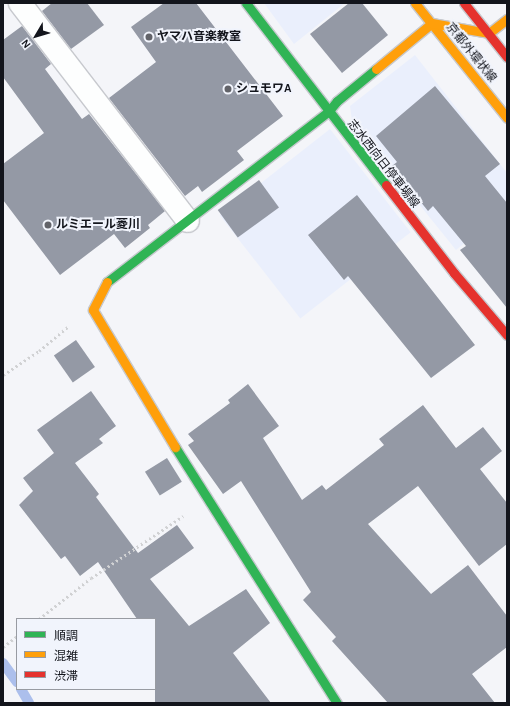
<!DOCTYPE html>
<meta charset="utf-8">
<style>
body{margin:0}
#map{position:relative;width:510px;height:706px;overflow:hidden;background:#f4f5f9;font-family:Karla,"Noto Sans JP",sans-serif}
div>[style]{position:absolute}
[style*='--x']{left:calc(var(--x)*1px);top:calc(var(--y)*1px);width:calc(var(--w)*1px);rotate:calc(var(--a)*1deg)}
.built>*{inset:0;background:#eaeffc;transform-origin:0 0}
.stream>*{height:10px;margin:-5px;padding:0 5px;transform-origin:5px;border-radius:5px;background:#acbfec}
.building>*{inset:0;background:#9499a5;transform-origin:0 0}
.path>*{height:2.5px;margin-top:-1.25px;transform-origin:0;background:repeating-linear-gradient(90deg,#d0d1d3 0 2px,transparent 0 5px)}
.roads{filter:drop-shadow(1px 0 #c7c9ce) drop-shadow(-1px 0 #c7c9ce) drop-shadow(0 1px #c7c9ce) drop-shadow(0 -1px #c7c9ce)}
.street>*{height:22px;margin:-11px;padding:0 11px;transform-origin:11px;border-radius:11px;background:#fdfefe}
.fast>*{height:9px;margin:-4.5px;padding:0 4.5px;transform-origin:4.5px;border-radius:4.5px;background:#30b455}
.slow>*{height:9px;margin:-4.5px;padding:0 4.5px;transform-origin:4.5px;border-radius:4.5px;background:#ff9f0a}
.jam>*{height:9px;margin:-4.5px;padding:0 4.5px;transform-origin:4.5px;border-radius:4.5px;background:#e5322d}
.dots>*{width:11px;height:11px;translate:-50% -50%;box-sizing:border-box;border:2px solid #f1f4fc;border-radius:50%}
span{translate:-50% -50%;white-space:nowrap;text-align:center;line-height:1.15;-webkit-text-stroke:4px #f1f4fc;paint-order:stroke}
.poi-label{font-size:12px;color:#13151c;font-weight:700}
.left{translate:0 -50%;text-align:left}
.street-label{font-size:12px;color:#13151c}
.frame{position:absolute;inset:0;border:4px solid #13151c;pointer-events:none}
.legend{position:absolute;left:16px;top:618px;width:140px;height:72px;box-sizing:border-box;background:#f1f4fc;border:1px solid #989ba2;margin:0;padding:5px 7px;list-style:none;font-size:12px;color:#13151c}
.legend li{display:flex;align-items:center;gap:8px;height:20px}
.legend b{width:20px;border:1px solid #989ba2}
.north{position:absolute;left:16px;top:16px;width:40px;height:40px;-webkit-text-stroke:3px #f1f4fc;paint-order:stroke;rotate:232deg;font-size:11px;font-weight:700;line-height:16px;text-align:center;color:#13151c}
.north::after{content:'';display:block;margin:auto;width:14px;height:18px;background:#13151c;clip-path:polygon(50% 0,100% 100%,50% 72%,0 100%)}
</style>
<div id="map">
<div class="built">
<i style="clip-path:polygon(264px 3px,345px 3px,294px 44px)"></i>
<i style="clip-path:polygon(415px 55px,507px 173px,507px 208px,456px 250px,352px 121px,350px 106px)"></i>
<i style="left:330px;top:129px;width:131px;height:140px;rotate:52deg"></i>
</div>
<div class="stream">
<i style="--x:3;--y:663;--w:24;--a:54"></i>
<i style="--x:21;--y:689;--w:16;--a:60"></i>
</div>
<div class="building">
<i style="clip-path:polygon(52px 3px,87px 3px,104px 25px,71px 49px,42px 11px)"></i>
<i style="clip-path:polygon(164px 3px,196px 3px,283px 116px,237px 151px,244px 160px,202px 192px,198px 186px,185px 196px,109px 98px,156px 62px,131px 27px)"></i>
<i style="clip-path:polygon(349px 3px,362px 3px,388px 35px,342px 73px,310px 34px)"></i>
<i style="clip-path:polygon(22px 26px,51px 64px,45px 69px,82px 119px,89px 114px,165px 211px,148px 225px,150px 228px,125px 248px,114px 234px,60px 275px,3px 200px,3px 164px,44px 133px,3px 77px,3px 40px)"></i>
<i style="clip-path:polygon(435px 86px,500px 164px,485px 176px,507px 203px,507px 308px,460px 250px,466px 246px,433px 206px,428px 211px,392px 166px,397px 162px,376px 136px)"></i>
<i style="left:259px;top:180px;width:34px;height:51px;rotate:54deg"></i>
<i style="clip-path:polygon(357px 195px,475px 345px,431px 378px,348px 276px,344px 280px,308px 235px)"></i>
<i style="left:76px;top:340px;width:33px;height:27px;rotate:55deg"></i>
<i style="clip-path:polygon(248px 384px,279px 426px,263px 438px,302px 500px,322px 485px,326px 490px,384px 445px,379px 439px,423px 405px,456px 448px,483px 427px,502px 451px,480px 469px,507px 503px,507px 544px,479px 566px,418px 486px,368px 524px,431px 594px,468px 565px,507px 616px,507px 647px,472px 674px,495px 703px,388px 703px,332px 641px,336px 637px,303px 600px,311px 592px,241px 481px,223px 494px,188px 445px,194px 441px,188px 434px,230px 403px,228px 400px)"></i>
<i style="clip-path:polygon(91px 391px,116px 426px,99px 439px,103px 443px,75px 463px,99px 494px,96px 497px,138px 553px,177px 525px,194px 548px,150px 579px,189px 626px,246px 589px,270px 623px,233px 653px,271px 703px,155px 703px,155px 619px,137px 619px,98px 562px,80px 576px,65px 556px,61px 559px,19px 505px,33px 491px,23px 478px,54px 453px,37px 430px)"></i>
<i style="left:167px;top:458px;width:28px;height:26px;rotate:58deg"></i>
</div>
<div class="path">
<i style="--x:3;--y:375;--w:43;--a:-33.7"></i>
<i style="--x:39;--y:351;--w:39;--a:-40"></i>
<i style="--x:39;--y:619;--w:66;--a:-38.3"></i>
<i style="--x:91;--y:578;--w:111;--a:-34"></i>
<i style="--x:3;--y:647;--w:18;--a:-38"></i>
</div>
<div class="roads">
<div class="street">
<i style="--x:20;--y:3;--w:275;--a:52.4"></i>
</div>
<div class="fast">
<i style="--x:246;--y:3;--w:230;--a:52.4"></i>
<i style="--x:107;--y:282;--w:279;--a:-37.6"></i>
<i style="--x:328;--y:112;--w:14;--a:-51"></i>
<i style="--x:337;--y:101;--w:50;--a:-39.4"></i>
<i style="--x:175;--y:447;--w:303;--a:57.7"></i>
</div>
<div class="slow">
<i style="--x:415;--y:3;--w:147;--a:51.3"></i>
<i style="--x:376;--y:69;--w:72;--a:-39.4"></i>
<i style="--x:432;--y:23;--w:58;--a:10"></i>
<i style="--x:489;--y:33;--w:23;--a:-38"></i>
<i style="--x:107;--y:282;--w:31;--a:117"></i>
<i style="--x:93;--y:310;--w:160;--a:59.1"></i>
</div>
<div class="jam">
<i style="--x:464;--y:3;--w:69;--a:51.5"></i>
<i style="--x:386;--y:185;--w:111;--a:52.3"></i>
<i style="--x:454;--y:273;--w:82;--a:49.5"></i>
</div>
</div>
<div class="dots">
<i style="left:149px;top:37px;background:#626369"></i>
<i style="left:228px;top:89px;background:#626369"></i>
<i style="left:48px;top:225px;background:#626369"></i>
</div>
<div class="poi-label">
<span class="left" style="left:157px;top:37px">ヤマハ音楽教室</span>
<span class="left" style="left:236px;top:89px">シュモワA</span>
<span class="left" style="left:56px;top:225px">ルミエール菱川</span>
</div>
<div class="street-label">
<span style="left:471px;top:53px;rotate:51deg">京都外環状線</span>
<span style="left:383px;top:164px;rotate:52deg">志水西向日停車場線</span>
</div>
<div class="frame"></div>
<ul class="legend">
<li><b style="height:5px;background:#30b455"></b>順調</li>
<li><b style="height:5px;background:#ff9f0a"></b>混雑</li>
<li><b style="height:5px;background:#e5322d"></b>渋滞</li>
</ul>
<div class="north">N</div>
</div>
